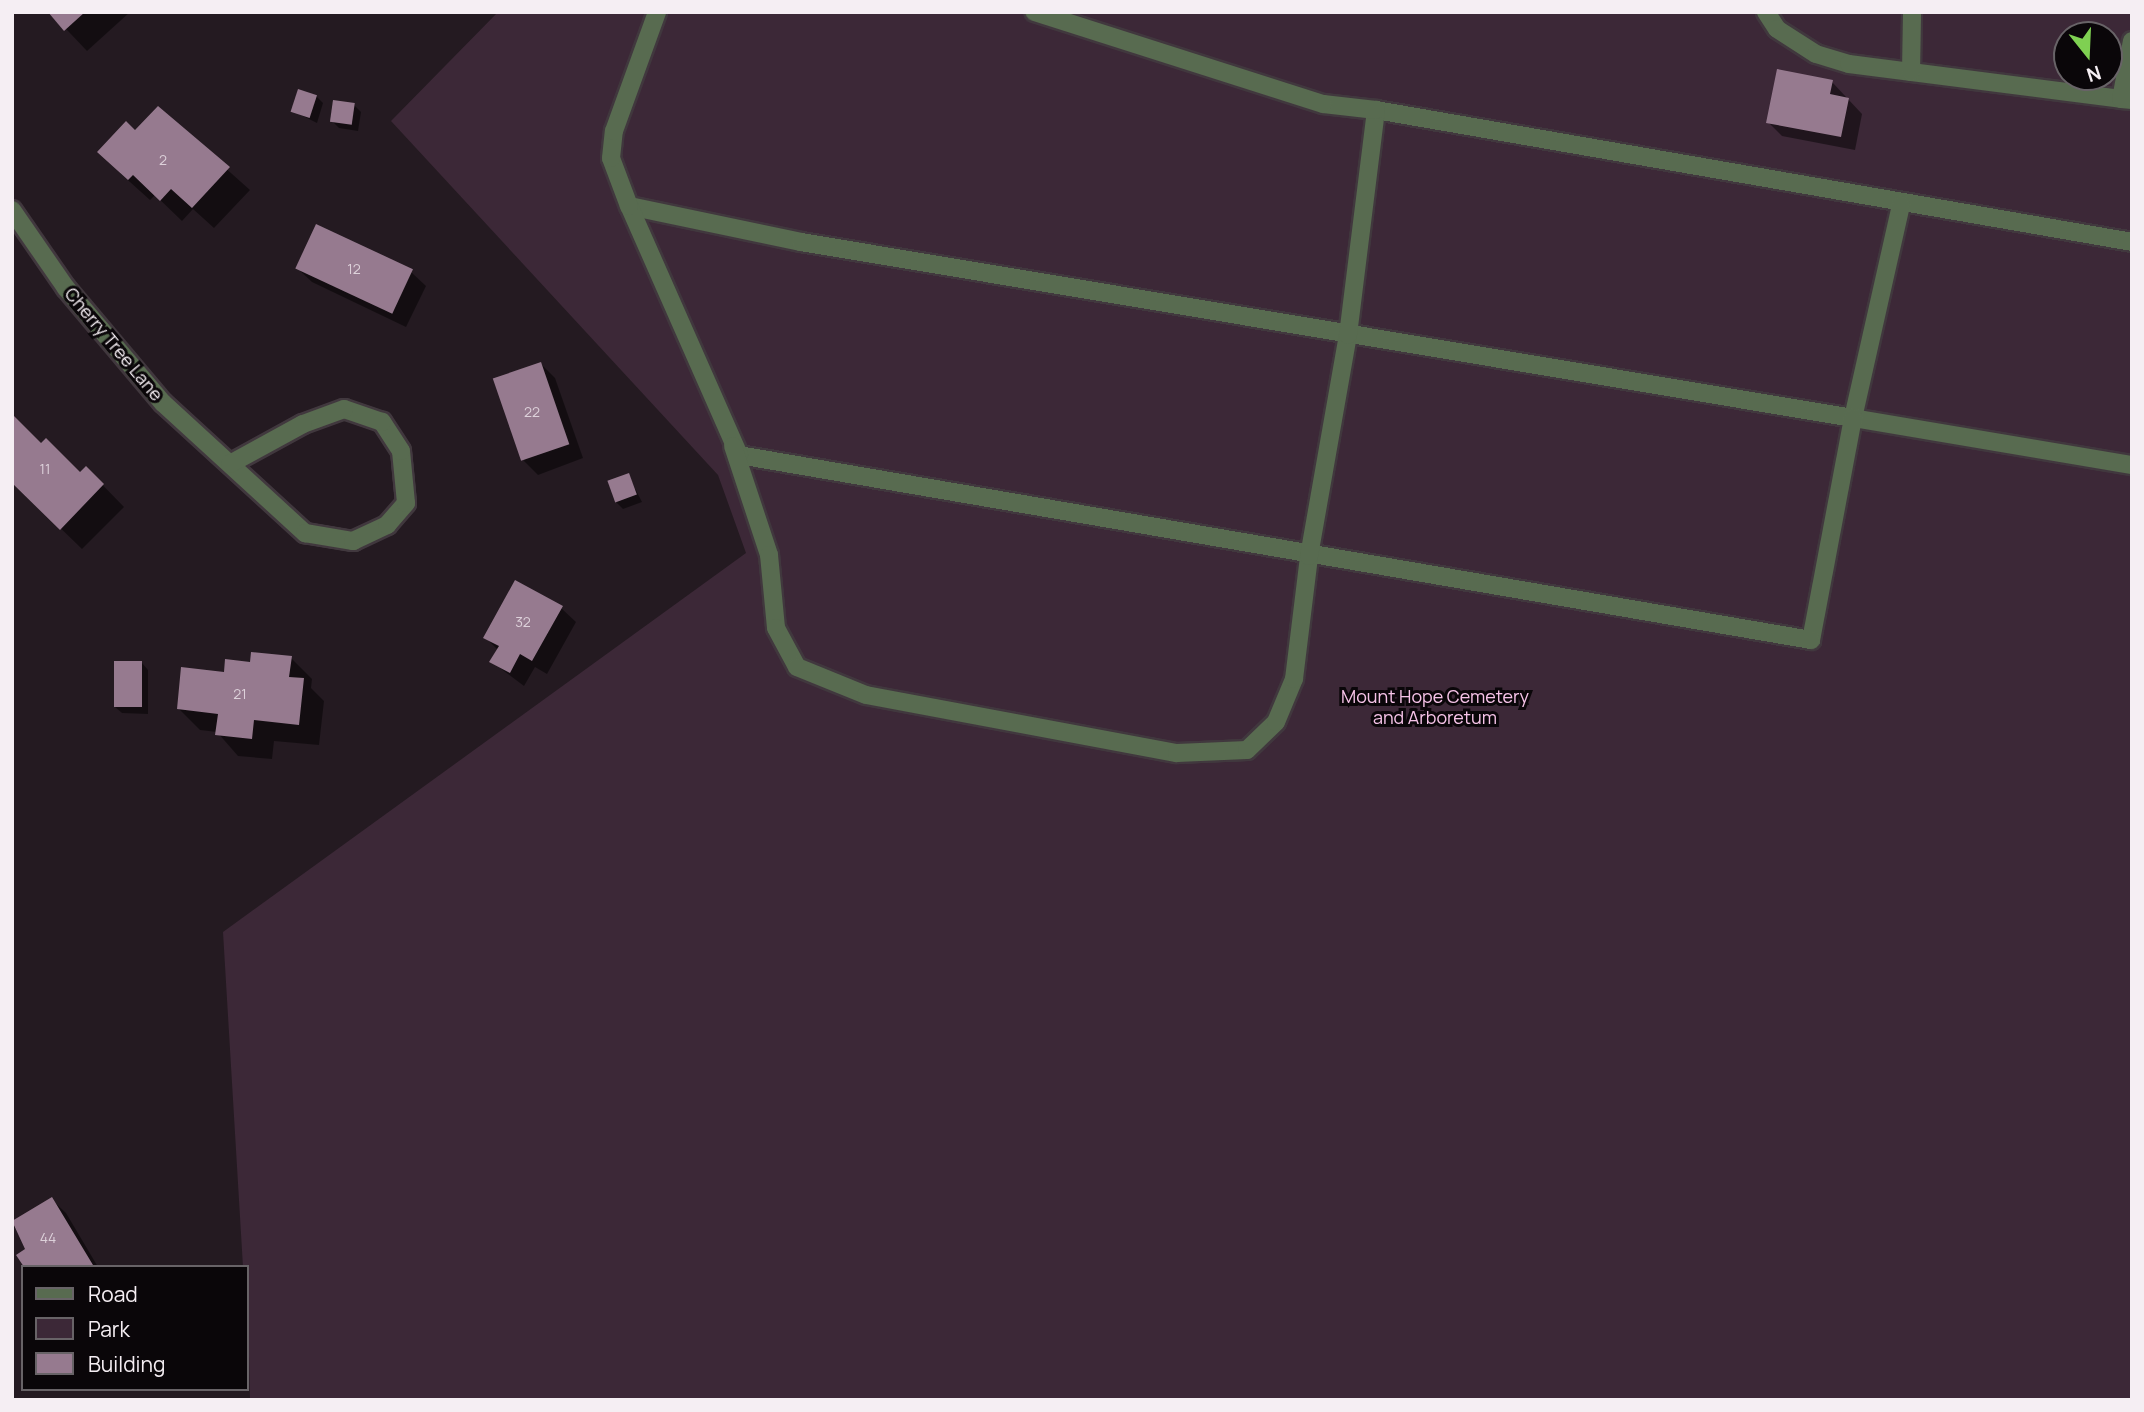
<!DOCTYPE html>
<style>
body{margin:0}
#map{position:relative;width:2144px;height:1412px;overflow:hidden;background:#241a21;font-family:Manrope,sans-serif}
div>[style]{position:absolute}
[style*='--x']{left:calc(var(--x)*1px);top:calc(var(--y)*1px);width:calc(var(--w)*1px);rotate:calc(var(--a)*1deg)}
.green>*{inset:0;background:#3c2837}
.shadow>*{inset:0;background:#0007}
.building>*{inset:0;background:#967a8f;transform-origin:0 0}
.roads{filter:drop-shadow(2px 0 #41383e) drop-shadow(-2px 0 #41383e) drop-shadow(0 2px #41383e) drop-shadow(0 -2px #41383e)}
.lane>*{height:18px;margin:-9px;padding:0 9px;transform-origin:9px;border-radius:9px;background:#586b50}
.street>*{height:18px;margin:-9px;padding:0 9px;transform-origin:9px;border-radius:9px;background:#586b50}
span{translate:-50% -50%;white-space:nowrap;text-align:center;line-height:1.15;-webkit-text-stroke:6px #0a0609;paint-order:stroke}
.number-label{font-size:14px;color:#ddd1da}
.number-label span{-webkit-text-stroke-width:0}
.street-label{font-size:18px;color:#f5eef3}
.park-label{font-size:18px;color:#f6c3e8}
.frame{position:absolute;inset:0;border:14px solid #f5eef3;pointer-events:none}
.legend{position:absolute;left:21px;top:1265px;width:228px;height:126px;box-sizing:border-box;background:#0a0609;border:2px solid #686367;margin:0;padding:9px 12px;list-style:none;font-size:21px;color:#f5eef3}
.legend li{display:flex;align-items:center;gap:14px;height:35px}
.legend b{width:35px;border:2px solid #686367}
.north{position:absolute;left:2053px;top:21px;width:70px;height:70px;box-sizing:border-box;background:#0a0609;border:2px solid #686367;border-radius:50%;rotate:162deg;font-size:19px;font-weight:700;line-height:28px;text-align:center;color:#f5eef3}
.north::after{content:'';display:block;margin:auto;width:24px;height:32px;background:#7fd052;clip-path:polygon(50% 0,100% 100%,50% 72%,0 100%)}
</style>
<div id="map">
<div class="green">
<i style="clip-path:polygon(evenodd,498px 12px,2132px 12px,2132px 1400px,250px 1400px,247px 1267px,243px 1267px,223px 932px,746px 553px,718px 475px,391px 121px,498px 12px,2067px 35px,2109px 35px,2109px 77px,2067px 77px,2067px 35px)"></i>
</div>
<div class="shadow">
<i style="clip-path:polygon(50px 12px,130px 12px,87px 51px)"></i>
<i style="clip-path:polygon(1832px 82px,1862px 114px,1855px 150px,1782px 136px,1768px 122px)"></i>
<i style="clip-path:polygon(316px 96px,323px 103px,317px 123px,293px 111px)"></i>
<i style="clip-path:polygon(354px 105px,361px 112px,358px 131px,339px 128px,332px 121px)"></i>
<i style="clip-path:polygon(158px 108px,250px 190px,214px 228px,193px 209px,182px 221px,155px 195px,150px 200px,120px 173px)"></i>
<i style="clip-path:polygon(297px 268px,411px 272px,426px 286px,406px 327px,312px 282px)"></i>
<i style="clip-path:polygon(541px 364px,555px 378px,583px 458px,538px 475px,524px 461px)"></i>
<i style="clip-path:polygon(41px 445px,80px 474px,86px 468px,124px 507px,82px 549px,12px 481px)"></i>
<i style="clip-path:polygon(628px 475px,642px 502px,623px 509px,616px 502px)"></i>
<i style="clip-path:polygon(561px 608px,576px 622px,547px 674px,535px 667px,524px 686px,492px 662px,498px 650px,485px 637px)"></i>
<i style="clip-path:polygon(291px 658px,312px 679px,311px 688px,324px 701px,319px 745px,274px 741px,272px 759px,238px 756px,217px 732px,200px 730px,179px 709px,225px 673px,252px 664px)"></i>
<i style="clip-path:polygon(142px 663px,148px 670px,148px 714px,122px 713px,115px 707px)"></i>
<i style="clip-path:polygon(51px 1199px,66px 1213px,98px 1267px,26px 1267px,28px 1250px,12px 1223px)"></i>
</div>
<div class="building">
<i style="clip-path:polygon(48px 12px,85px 12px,64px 31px)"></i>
<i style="clip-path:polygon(1777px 69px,1833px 80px,1830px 94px,1849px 98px,1841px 137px,1766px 123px)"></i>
<i style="left:298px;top:89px;width:20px;height:24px;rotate:18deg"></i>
<i style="left:333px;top:100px;width:22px;height:22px;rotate:8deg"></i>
<i style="clip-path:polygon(158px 106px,230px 167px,192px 208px,171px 189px,160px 201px,133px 175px,128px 180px,97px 152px,126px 121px,135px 130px)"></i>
<i style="left:316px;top:224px;width:107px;height:49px;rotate:25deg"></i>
<i style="left:541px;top:362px;width:87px;height:51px;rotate:71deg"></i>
<i style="clip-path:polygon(12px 414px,41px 443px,46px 438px,80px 472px,86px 466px,104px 484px,60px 530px,12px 483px)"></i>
<i style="left:629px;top:473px;width:23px;height:23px;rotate:70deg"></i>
<i style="clip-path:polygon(515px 580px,563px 606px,532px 661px,520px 654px,510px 673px,489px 662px,499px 646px,483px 638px)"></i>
<i style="clip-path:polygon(251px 652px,292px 656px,289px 677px,304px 678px,299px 725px,254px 720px,252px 739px,215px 735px,218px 714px,177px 709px,181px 667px,224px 672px,225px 659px,250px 662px)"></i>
<i style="left:114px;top:661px;width:28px;height:46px"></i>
<i style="clip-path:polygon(52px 1197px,93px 1265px,91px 1267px,24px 1267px,16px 1255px,25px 1249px,12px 1221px)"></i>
</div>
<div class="roads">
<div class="lane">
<i style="--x:1766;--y:12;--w:20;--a:57"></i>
<i style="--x:1777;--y:29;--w:46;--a:32.7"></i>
<i style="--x:1816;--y:54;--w:34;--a:17"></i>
<i style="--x:1849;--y:64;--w:274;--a:7.3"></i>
<i style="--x:1911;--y:72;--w:60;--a:-89"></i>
<i style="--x:2132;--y:100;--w:11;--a:-175"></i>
<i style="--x:2121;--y:99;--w:59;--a:-79.3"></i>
<i style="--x:1376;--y:110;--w:767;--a:9.9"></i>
<i style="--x:1901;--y:205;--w:218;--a:102.7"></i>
<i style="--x:1853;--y:418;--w:283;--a:9.6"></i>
<i style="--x:629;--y:206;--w:176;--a:11.8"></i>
<i style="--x:801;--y:242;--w:1067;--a:9.5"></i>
<i style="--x:1853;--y:418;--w:226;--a:100.7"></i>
<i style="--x:1811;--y:640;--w:1088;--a:-170.21"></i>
<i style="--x:739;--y:455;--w:272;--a:-113.8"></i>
<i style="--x:629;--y:206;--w:51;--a:-110.6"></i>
<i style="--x:611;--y:158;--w:27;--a:-84"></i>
<i style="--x:614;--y:131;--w:127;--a:-70.1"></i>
<i style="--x:733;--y:446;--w:115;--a:71.7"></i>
<i style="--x:769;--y:555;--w:73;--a:84.5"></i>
<i style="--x:776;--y:628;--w:44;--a:61.7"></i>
<i style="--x:797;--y:667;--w:74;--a:22.1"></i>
<i style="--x:866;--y:695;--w:316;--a:10.6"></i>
<i style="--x:1177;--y:753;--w:70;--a:-2.5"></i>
<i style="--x:1247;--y:750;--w:40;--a:-44"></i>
<i style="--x:1276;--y:722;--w:47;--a:-67.3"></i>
<i style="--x:1294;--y:679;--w:124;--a:-83"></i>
<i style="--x:1309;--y:556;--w:224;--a:-80"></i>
<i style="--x:1348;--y:335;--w:227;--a:-82.9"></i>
<i style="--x:1376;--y:110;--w:53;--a:-173.5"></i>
<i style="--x:1323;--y:104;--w:303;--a:-162.3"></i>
</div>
<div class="street">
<i style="--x:12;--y:210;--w:95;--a:55.3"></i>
<i style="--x:66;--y:288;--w:150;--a:49.9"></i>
<i style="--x:163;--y:403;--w:193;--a:42.5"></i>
<i style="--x:305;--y:533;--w:49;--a:9.5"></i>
<i style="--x:353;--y:541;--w:38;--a:-25"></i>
<i style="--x:387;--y:525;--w:29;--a:-49"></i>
<i style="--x:406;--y:503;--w:52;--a:-95.5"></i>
<i style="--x:401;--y:451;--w:35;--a:-123"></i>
<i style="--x:382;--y:422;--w:40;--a:-161.1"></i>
<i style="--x:344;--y:409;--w:44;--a:159.9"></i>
<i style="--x:303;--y:424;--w:83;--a:151.3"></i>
</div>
</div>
<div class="number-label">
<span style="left:163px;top:160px">2</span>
<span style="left:354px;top:269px">12</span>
<span style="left:532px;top:412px">22</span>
<span style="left:45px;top:469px">11</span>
<span style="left:523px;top:622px">32</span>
<span style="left:240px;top:694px">21</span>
<span style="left:48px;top:1238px">44</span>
</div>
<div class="street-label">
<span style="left:114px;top:344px;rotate:50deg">Cherry Tree Lane</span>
</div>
<div class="park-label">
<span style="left:1435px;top:707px">Mount Hope Cemetery<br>and Arboretum</span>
</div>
<div class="frame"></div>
<ul class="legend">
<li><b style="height:9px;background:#586b50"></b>Road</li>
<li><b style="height:19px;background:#3c2837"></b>Park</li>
<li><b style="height:19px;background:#967a8f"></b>Building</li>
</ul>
<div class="north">N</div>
</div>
